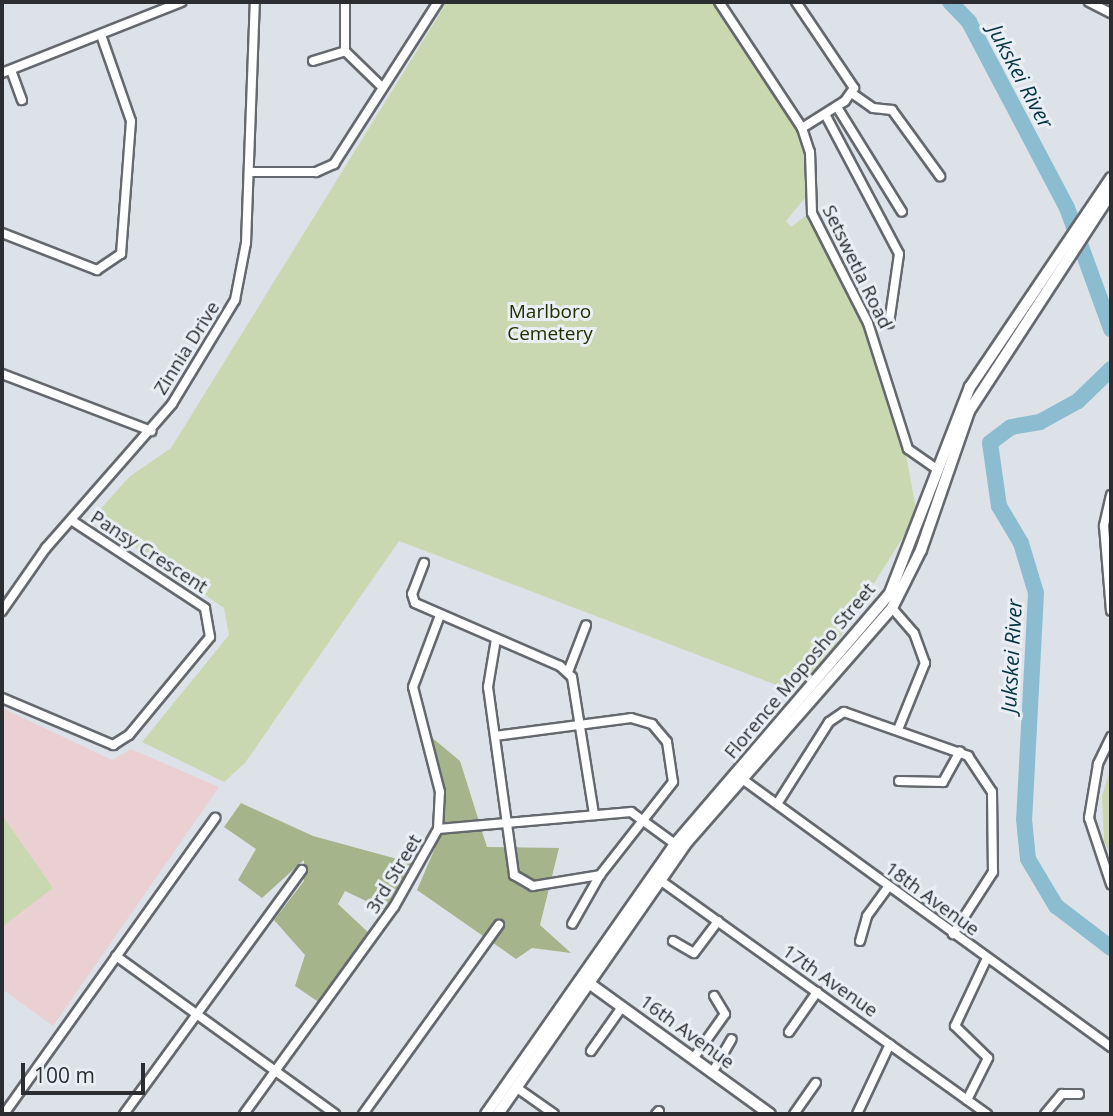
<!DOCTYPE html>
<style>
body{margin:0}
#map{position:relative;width:1113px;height:1116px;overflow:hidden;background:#dde2e8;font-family:"Open Sans",sans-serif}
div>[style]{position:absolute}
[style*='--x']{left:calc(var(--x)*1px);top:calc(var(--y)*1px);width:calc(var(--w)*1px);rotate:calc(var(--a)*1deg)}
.education>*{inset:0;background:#ead0d2}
.green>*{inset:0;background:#cad8b1}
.forest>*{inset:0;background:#a6b48c}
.river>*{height:16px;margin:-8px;padding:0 8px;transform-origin:8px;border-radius:8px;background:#8cbcd0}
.roads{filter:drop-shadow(2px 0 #65696e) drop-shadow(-2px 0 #65696e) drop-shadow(0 2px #65696e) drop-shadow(0 -2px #65696e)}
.minor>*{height:8px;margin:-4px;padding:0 4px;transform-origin:4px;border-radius:4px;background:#fff}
.tertiary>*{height:10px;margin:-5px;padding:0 5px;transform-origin:5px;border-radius:5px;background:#fff}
span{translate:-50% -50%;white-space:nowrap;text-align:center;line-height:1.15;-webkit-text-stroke:6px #eaeff5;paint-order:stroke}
.street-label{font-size:19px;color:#2c2d30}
.park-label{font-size:19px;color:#232f00}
.water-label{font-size:21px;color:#073443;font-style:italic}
.frame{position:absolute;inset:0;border:4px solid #2c2d30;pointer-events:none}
.scale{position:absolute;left:21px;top:1063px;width:124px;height:32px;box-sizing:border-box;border:4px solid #2c2d30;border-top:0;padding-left:9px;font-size:21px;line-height:24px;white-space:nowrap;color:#2c2d30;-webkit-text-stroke:5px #eaeff5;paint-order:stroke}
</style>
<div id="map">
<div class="education">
<i style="clip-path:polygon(2px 708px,112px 760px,131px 749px,219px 787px,53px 1026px,2px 989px)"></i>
</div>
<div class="green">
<i style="clip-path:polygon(447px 2px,717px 2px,794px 116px,809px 148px,805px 198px,786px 221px,791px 227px,809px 213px,852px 296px,898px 411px,917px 515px,817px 674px,792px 691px,399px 541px,245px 763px,224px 782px,142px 742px,229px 635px,224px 608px,98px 522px,97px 513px,129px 477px,171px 448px)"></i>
<i style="clip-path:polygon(1111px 767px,1111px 855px,1104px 842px,1102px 796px)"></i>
<i style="clip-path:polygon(2px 815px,53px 888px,2px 927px)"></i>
</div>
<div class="forest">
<i style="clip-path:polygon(430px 736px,460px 761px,487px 847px,559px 848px,540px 925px,571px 953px,532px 948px,516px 959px,417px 890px,435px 848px,444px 792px)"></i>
<i style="clip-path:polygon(241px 803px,313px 836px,412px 863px,385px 910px,345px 891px,338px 904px,371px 935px,323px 1005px,295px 986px,305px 955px,274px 920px,304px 881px,304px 860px,262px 898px,238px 880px,256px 849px,224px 827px)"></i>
</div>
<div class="river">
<i style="--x:950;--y:2;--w:28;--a:46"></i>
<i style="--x:969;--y:22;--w:210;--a:62.2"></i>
<i style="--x:1067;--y:208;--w:129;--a:70"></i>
<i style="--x:1111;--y:369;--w:46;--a:135.9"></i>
<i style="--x:1078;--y:401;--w:43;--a:151.1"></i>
<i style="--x:1040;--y:422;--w:29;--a:170"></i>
<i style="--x:1011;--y:427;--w:26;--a:143"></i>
<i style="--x:990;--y:443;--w:64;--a:81.9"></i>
<i style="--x:999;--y:506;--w:43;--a:59.3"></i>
<i style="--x:1021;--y:543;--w:52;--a:73.3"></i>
<i style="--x:1036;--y:593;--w:226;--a:93"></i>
<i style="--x:1024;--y:819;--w:40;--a:84.3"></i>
<i style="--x:1028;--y:859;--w:55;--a:59.2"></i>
<i style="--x:1056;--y:906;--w:69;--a:37.4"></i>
</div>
<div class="roads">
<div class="minor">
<i style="--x:345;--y:2;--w:49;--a:90"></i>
<i style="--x:345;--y:51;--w:52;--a:44.2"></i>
<i style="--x:719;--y:2;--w:151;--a:56.6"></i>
<i style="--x:802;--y:128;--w:25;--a:72"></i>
<i style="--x:810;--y:152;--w:61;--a:88.1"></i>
<i style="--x:812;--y:213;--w:123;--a:63"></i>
<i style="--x:868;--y:323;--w:132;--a:72.4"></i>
<i style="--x:908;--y:449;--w:35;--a:35"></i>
<i style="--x:796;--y:2;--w:104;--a:56"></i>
<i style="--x:854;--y:88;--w:16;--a:125"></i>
<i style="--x:845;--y:101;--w:51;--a:147.9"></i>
<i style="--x:1089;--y:2;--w:25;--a:27"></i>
<i style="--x:313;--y:61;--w:34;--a:-17"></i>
<i style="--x:11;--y:70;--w:32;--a:70"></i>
<i style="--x:2;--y:73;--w:193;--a:-21.6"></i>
<i style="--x:853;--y:94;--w:24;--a:35"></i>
<i style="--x:873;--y:108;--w:19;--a:6"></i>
<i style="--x:892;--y:110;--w:82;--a:54"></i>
<i style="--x:837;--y:107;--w:123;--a:58.2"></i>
<i style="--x:825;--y:114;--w:158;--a:62.1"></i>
<i style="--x:899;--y:254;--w:70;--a:98.2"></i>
<i style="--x:249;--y:172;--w:67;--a:0"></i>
<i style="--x:316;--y:172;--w:20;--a:-24"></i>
<i style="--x:334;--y:164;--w:193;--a:-57.3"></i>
<i style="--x:2;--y:233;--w:102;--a:21.3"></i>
<i style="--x:97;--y:270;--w:29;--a:-34"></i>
<i style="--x:121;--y:254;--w:133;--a:-85.7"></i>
<i style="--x:131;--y:121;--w:91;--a:-109.2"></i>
<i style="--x:2;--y:374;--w:160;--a:20.9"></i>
<i style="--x:1111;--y:495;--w:32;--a:103"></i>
<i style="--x:1104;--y:526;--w:85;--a:85.3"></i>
<i style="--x:424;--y:563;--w:33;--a:111"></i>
<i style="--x:412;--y:594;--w:9;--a:72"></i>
<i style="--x:415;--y:603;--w:158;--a:23.5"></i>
<i style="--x:560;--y:666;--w:16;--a:43"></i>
<i style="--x:572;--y:677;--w:140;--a:80.9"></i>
<i style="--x:892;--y:608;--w:33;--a:49"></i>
<i style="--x:914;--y:633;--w:32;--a:70"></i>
<i style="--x:925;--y:663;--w:69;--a:112.1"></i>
<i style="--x:2;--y:611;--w:77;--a:-55.1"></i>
<i style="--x:46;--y:548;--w:191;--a:-48.8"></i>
<i style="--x:172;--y:404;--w:122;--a:-58.8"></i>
<i style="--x:235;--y:300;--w:58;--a:-79.1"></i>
<i style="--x:246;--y:243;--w:241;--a:-87.9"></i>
<i style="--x:496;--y:639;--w:49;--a:99.5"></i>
<i style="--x:488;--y:687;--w:190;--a:82.1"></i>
<i style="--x:514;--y:875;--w:22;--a:30"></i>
<i style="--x:533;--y:886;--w:68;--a:-9.3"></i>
<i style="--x:568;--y:672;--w:50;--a:-69"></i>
<i style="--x:2;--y:698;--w:121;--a:22.9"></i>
<i style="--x:113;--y:745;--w:19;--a:-32"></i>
<i style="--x:129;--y:735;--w:127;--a:-50.4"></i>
<i style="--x:210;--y:637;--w:29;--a:-100"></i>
<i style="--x:205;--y:608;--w:160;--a:-146.7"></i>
<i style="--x:495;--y:736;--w:137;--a:-7.5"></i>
<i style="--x:631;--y:718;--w:22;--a:16"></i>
<i style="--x:652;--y:724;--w:23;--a:50"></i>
<i style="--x:667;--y:742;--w:40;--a:81.5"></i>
<i style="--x:673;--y:782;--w:118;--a:128.1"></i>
<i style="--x:600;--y:875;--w:56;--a:119.7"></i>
<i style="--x:1111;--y:737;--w:30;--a:116"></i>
<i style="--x:1098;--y:764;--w:55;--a:99.5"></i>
<i style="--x:1089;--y:818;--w:70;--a:71.6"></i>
<i style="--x:738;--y:776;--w:461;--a:36"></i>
<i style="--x:899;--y:781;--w:44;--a:1.3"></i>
<i style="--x:943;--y:782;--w:35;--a:-61"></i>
<i style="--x:777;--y:804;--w:97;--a:-57.6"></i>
<i style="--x:829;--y:722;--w:18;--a:-34"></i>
<i style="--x:844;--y:712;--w:132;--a:19.5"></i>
<i style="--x:968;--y:756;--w:43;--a:56.3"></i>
<i style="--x:992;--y:792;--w:80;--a:89.3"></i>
<i style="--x:993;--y:872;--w:74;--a:122.8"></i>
<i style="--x:438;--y:829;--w:194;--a:-5"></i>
<i style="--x:631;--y:812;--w:54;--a:36"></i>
<i style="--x:657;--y:878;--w:406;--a:35.6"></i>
<i style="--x:673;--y:941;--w:24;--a:30"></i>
<i style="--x:694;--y:953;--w:40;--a:-53"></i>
<i style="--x:860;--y:941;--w:26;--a:-74"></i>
<i style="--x:867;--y:916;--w:36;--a:-54"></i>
<i style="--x:116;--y:956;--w:270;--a:35.8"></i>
<i style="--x:789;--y:1032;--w:49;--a:-55"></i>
<i style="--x:591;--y:1051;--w:54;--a:-54.8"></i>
<i style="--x:693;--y:1059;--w:55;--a:-54.6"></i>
<i style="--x:725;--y:1014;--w:21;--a:-121"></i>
<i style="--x:712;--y:1073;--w:39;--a:-60"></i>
<i style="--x:517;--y:1088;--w:45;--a:35.1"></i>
<i style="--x:967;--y:1100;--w:47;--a:-63.4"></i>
<i style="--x:988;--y:1058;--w:46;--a:-135.9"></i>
<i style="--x:955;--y:1026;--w:75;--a:-64.8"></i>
<i style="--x:4;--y:1114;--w:364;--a:-54.5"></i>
<i style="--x:124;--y:1114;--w:302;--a:-53.9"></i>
<i style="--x:244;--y:1114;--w:256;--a:-54.1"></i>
<i style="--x:394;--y:907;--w:90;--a:-60.6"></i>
<i style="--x:438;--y:829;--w:37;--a:-87"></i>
<i style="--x:440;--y:792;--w:108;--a:-104.4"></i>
<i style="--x:413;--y:687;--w:77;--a:-69.4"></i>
<i style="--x:363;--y:1114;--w:233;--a:-54.3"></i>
<i style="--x:656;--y:1114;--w:4;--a:-45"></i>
<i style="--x:794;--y:1114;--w:38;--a:-55"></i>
<i style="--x:857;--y:1114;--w:77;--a:-64.8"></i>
<i style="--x:1045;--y:1114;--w:26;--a:-50"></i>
<i style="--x:1062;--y:1094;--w:17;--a:0"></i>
</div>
<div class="tertiary">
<i style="--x:586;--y:981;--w:227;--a:35.9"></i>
<i style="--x:486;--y:1114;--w:330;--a:-55"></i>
<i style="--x:675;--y:844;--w:330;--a:-49.4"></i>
<i style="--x:890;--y:593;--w:221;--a:-68.8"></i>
<i style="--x:970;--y:387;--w:252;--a:-56"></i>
<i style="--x:498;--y:1114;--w:333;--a:-55.2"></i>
<i style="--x:688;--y:841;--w:310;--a:-48.8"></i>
<i style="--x:892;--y:608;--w:65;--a:-63.4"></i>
<i style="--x:921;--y:550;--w:147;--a:-70.9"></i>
<i style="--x:969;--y:411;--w:260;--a:-56.9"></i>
</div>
</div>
<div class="street-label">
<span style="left:857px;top:267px;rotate:64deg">Setswetla Road</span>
<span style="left:187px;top:348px;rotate:-58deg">Zinnia Drive</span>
<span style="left:149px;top:552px;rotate:33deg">Pansy Crescent</span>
<span style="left:800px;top:671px;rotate:-50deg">Florence Moposho Street</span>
<span style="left:394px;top:874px;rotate:-59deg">3rd Street</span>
<span style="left:932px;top:899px;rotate:36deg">18th Avenue</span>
<span style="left:830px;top:981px;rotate:35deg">17th Avenue</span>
<span style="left:687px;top:1032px;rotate:36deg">16th Avenue</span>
</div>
<div class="park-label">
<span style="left:550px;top:323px">Marlboro<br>Cemetery</span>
</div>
<div class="water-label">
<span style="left:1021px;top:76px;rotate:62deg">Jukskei River</span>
<span style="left:1011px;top:656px;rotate:-87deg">Jukskei River</span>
</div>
<div class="frame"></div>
<div class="scale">100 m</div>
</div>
